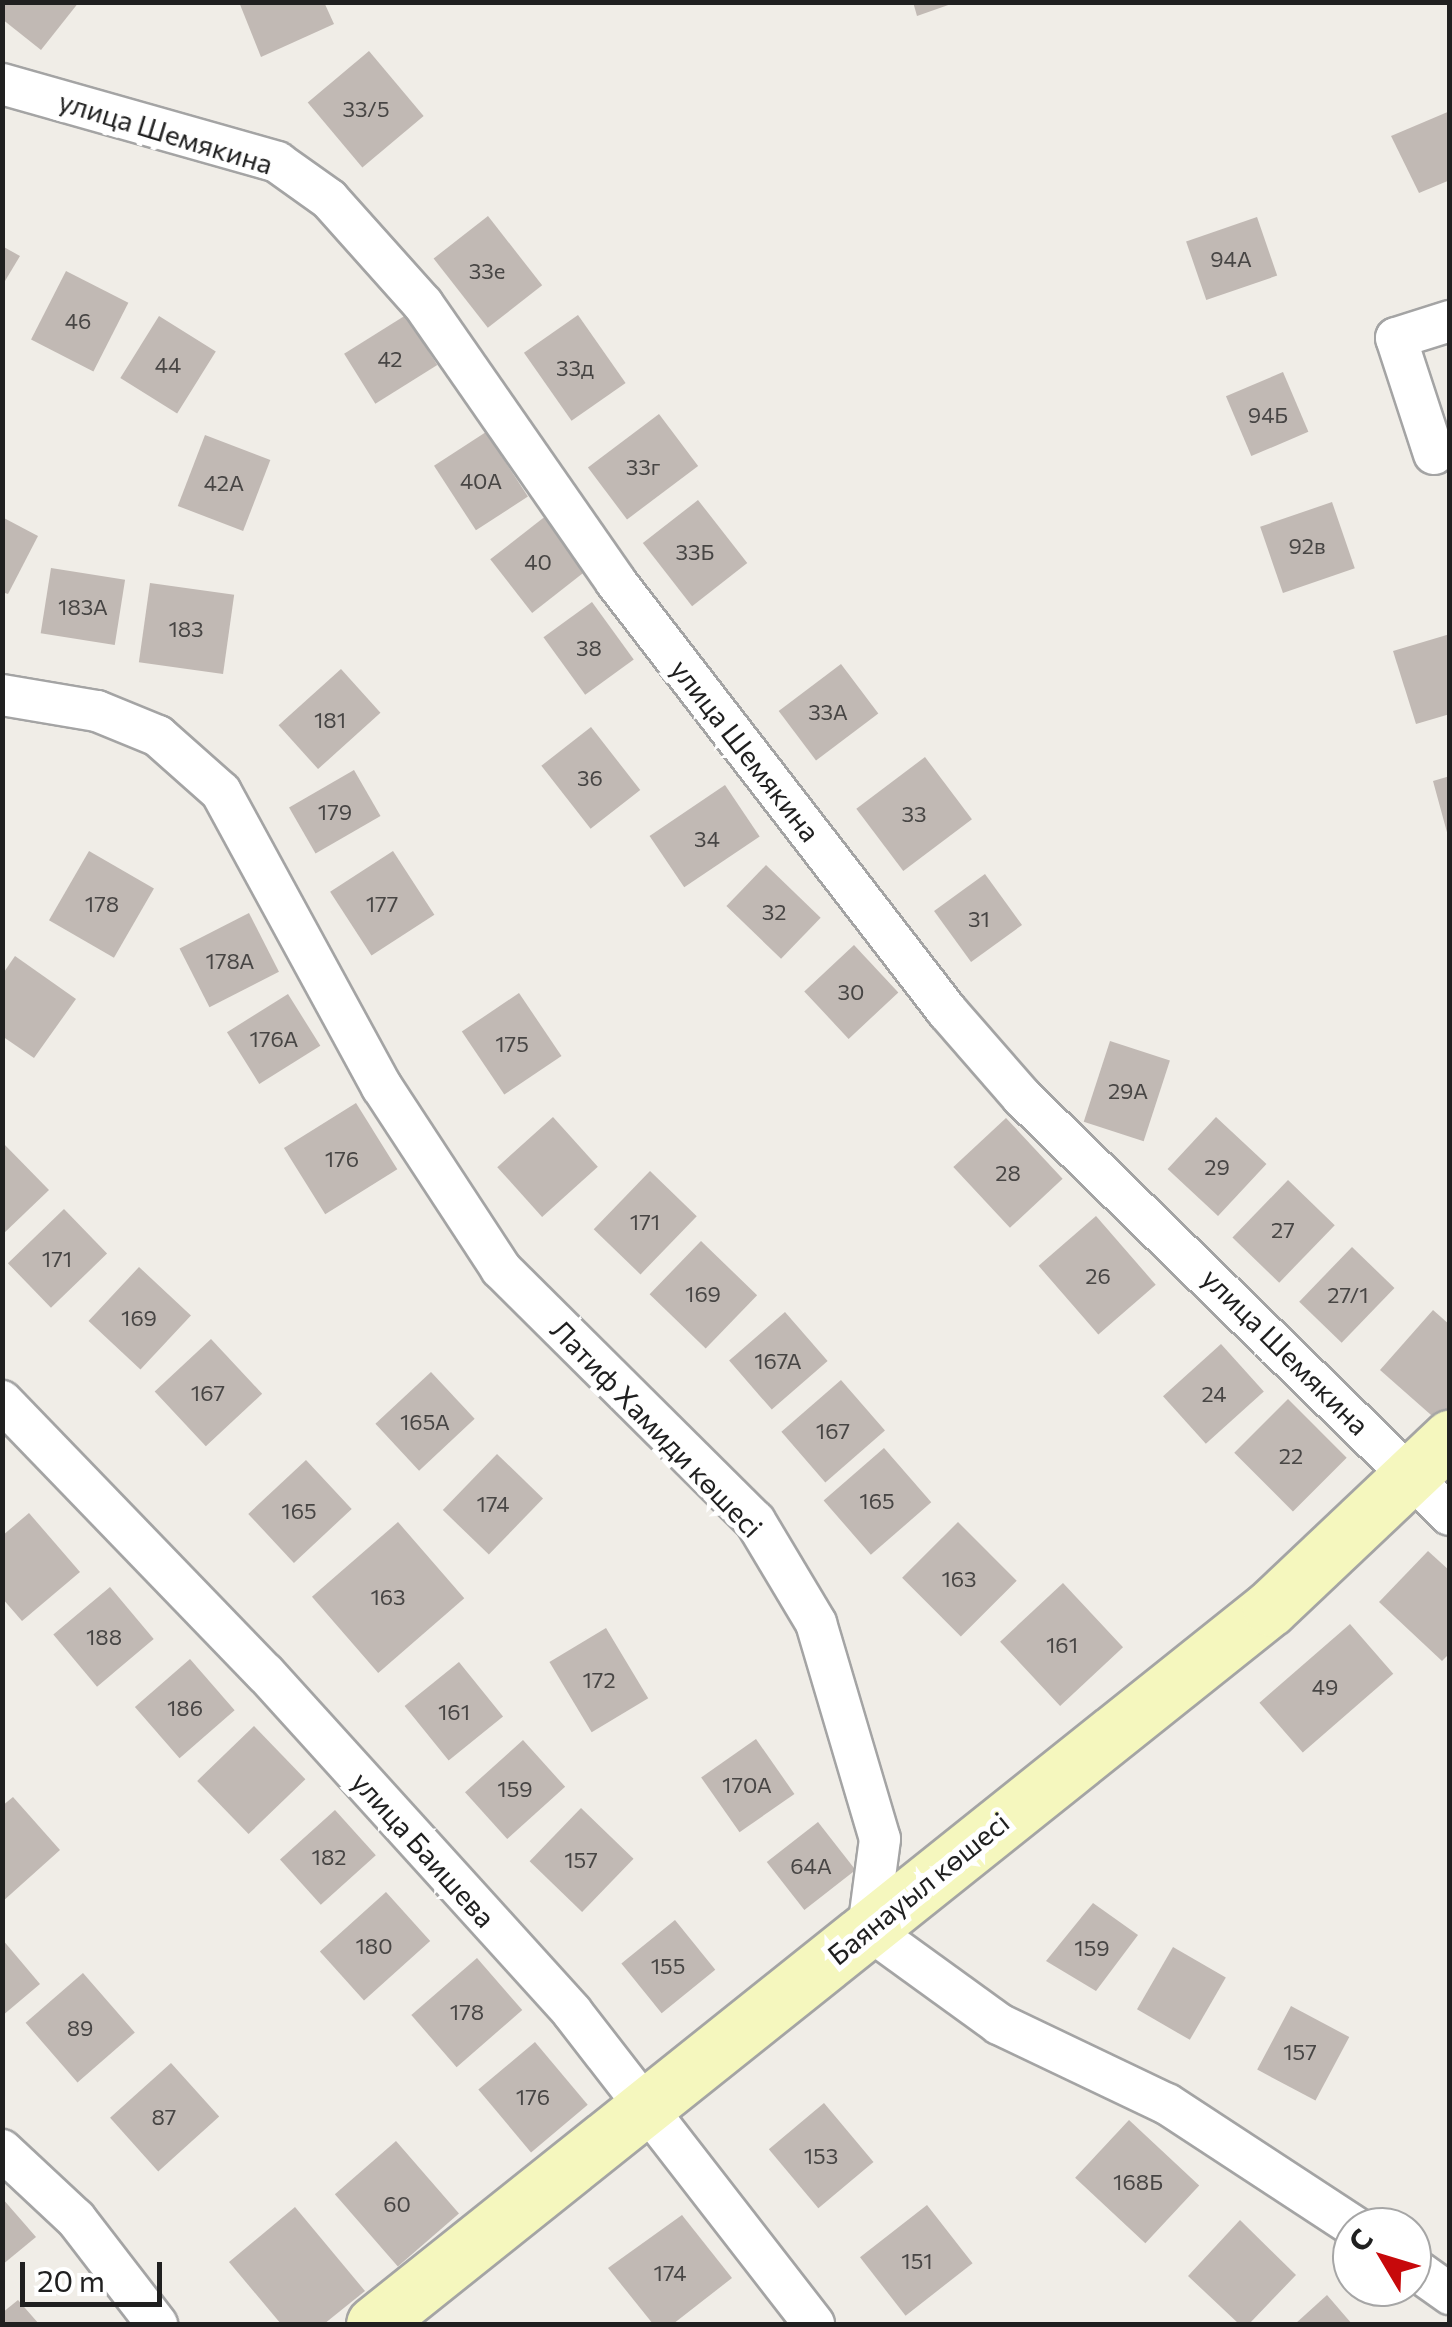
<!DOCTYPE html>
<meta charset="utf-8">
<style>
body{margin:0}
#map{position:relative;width:1452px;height:2327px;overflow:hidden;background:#f0ede7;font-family:Commissioner,sans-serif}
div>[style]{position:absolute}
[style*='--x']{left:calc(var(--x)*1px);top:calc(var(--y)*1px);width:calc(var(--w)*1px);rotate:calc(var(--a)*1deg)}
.building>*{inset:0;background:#c1b9b4;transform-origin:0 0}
.roads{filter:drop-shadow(2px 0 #a4a4a4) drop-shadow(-2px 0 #a4a4a4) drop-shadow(0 2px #a4a4a4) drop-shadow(0 -2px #a4a4a4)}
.street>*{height:40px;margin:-20px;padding:0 20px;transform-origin:20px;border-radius:20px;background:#fff}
.secondary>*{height:55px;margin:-27.5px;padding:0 27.5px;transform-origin:27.5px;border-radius:27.5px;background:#f5f7be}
span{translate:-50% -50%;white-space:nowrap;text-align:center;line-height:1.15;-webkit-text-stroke:10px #fff;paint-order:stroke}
.number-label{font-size:22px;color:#484645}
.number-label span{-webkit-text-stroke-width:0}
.street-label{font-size:28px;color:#202020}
.frame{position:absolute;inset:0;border:5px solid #202020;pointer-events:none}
.north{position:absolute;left:1332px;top:2207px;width:100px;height:100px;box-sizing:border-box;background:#fff;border:2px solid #a6a6a6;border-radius:50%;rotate:308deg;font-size:28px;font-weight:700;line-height:40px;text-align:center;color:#202020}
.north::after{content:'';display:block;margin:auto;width:35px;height:45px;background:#c7090b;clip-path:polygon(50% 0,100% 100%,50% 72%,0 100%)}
.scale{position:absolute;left:20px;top:2262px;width:142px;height:45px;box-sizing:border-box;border:5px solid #202020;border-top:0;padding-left:12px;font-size:30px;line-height:35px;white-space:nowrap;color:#202020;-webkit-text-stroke:8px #fff;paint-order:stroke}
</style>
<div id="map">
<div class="building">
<i style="clip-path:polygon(2px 2px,79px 2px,41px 50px,2px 19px)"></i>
<i style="clip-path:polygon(239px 2px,324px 2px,334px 24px,261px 57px)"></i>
<i style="clip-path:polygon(913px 2px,954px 2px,954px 3px,917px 16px)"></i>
<i style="left:369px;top:51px;width:85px;height:80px;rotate:50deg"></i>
<i style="clip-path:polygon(1450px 111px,1450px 180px,1419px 193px,1391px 136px)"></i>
<i style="left:488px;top:216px;width:88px;height:69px;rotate:52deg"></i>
<i style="left:1257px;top:217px;width:62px;height:75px;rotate:71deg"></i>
<i style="clip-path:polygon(2px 246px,20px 256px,2px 286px)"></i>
<i style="left:66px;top:271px;width:70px;height:77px;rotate:27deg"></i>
<i style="left:406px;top:315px;width:59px;height:73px;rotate:58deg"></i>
<i style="left:578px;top:315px;width:83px;height:66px;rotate:55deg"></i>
<i style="left:159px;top:316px;width:67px;height:73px;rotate:32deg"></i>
<i style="left:1283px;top:372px;width:65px;height:62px;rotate:67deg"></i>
<i style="left:659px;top:414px;width:65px;height:89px;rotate:53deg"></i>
<i style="left:486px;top:432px;width:77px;height:62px;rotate:57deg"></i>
<i style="left:205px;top:435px;width:70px;height:76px;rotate:21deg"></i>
<i style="left:698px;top:500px;width:80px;height:70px;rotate:52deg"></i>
<i style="left:1332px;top:502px;width:70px;height:76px;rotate:71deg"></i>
<i style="left:547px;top:515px;width:68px;height:72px;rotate:52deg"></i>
<i style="clip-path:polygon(2px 517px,38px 536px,8px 594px,2px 592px)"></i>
<i style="left:51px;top:568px;width:75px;height:66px;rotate:9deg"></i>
<i style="left:150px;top:583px;width:85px;height:80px;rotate:8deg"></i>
<i style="left:592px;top:602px;width:71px;height:60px;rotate:54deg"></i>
<i style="clip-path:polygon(1450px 634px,1450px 714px,1416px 724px,1393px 651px)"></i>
<i style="left:841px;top:664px;width:62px;height:78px;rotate:53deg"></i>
<i style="left:341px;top:669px;width:59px;height:84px;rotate:48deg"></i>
<i style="left:591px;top:727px;width:80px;height:63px;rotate:52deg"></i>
<i style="left:925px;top:757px;width:78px;height:86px;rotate:53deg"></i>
<i style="left:354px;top:770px;width:53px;height:75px;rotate:60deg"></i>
<i style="clip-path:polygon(1450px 776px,1450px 836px,1448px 836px,1433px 781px)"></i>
<i style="left:725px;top:785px;width:62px;height:91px;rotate:56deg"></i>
<i style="left:89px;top:851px;width:75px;height:80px;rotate:30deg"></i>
<i style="left:393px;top:851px;width:76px;height:75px;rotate:57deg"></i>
<i style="left:766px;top:865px;width:76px;height:57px;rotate:44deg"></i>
<i style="left:985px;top:874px;width:63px;height:63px;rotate:54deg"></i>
<i style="left:249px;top:913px;width:66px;height:78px;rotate:63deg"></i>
<i style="left:854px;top:945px;width:65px;height:68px;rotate:47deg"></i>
<i style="clip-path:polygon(15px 956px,76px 999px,34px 1058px,2px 1036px,2px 975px)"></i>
<i style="left:519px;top:993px;width:76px;height:69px;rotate:56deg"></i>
<i style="left:288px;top:994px;width:61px;height:72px;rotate:58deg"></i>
<i style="left:1110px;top:1041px;width:63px;height:85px;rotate:18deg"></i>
<i style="left:356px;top:1103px;width:78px;height:85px;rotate:58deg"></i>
<i style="left:553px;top:1117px;width:67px;height:75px;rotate:48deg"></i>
<i style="left:1216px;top:1117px;width:69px;height:71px;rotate:43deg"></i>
<i style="left:1006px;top:1118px;width:83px;height:72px;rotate:47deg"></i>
<i style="clip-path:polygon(2px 1142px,49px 1190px,2px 1235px)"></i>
<i style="left:650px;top:1171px;width:65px;height:81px;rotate:44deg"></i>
<i style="left:1288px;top:1180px;width:65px;height:80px;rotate:44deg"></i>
<i style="left:64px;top:1209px;width:62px;height:78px;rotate:46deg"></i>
<i style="left:1096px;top:1216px;width:91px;height:76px;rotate:49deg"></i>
<i style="left:701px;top:1241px;width:78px;height:74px;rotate:44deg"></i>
<i style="left:1352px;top:1247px;width:59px;height:76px;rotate:44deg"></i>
<i style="left:139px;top:1267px;width:71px;height:74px;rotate:43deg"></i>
<i style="clip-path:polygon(1433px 1310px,1450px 1325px,1450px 1410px,1439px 1422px,1380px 1370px)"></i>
<i style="left:785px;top:1312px;width:65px;height:74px;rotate:49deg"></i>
<i style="left:211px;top:1339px;width:75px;height:77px;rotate:47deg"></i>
<i style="left:1221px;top:1344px;width:64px;height:78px;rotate:48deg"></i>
<i style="left:431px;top:1372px;width:64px;height:76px;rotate:47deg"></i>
<i style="left:841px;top:1380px;width:67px;height:79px;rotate:49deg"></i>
<i style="left:1288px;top:1399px;width:83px;height:76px;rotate:45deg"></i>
<i style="left:884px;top:1448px;width:72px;height:80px;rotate:49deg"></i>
<i style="left:497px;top:1454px;width:64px;height:78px;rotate:44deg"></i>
<i style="left:306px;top:1460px;width:67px;height:79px;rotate:47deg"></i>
<i style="clip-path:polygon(29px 1513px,80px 1572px,22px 1621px,2px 1598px,2px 1536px)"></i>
<i style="left:398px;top:1522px;width:101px;height:114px;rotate:49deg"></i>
<i style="left:958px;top:1522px;width:83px;height:79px;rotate:45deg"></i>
<i style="clip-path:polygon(1428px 1551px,1450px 1571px,1450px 1653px,1442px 1661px,1379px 1602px)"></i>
<i style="left:1063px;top:1583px;width:88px;height:86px;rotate:47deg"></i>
<i style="left:110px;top:1587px;width:68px;height:74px;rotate:50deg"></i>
<i style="left:1350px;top:1624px;width:66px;height:120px;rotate:49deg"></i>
<i style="left:606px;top:1628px;width:82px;height:66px;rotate:59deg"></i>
<i style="left:190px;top:1659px;width:68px;height:73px;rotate:49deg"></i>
<i style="left:459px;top:1662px;width:70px;height:70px;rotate:51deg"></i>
<i style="left:254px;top:1726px;width:74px;height:79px;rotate:46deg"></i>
<i style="left:756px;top:1739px;width:67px;height:67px;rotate:55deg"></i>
<i style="left:523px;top:1740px;width:63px;height:78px;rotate:48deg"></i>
<i style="clip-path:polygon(13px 1797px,60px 1850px,2px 1902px,2px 1806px)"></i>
<i style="left:581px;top:1808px;width:73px;height:74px;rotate:44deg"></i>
<i style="left:335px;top:1810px;width:61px;height:74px;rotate:48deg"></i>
<i style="left:818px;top:1822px;width:61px;height:65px;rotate:52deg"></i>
<i style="left:386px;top:1892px;width:66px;height:89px;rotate:48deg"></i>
<i style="clip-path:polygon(1093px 1903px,1138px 1935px,1096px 1991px,1046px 1961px)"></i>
<i style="left:675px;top:1920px;width:64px;height:69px;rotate:51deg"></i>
<i style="clip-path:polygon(2px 1939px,40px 1984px,2px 2016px)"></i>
<i style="left:1173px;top:1947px;width:61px;height:72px;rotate:30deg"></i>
<i style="left:477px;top:1958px;width:69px;height:87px;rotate:49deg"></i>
<i style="left:83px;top:1973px;width:79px;height:76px;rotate:49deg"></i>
<i style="left:1291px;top:2006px;width:66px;height:72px;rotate:28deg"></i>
<i style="left:535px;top:2042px;width:82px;height:74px;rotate:50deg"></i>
<i style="left:171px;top:2063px;width:72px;height:82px;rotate:48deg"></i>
<i style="left:824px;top:2103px;width:77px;height:72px;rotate:50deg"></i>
<i style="left:1129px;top:2120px;width:96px;height:79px;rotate:43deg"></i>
<i style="left:396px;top:2141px;width:96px;height:81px;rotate:49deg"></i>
<i style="clip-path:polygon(2px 2198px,36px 2237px,2px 2265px)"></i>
<i style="left:927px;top:2205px;width:74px;height:85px;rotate:52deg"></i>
<i style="clip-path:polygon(295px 2207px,365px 2291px,324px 2324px,281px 2324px,229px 2262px)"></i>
<i style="clip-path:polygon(682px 2215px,732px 2278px,673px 2324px,653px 2324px,608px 2268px)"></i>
<i style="clip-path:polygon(1240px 2220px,1296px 2275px,1249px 2324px,1239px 2324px,1188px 2276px)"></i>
<i style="clip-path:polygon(1327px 2295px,1352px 2324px,1295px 2324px)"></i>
<i style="clip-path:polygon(18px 2300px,39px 2324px,2px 2324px,2px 2313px)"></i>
</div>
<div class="roads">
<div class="street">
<i style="--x:2;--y:84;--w:286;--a:15.8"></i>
<i style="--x:277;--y:162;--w:64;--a:35.4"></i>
<i style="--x:329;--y:199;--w:141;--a:48.2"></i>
<i style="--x:423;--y:304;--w:338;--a:55.2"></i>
<i style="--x:616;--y:582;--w:542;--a:52.35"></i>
<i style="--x:947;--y:1011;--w:114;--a:48.9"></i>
<i style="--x:1022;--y:1097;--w:598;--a:44.32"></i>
<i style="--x:1434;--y:454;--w:122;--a:-108.1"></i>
<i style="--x:1396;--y:338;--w:57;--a:-17.5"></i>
<i style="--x:2;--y:695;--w:96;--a:9.6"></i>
<i style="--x:97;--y:711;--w:66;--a:22.3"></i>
<i style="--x:158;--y:736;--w:84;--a:41.6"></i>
<i style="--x:221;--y:792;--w:336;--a:61.4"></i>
<i style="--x:382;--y:1087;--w:217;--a:56.8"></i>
<i style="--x:501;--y:1269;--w:358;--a:44.8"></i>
<i style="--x:755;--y:1521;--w:119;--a:59.1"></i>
<i style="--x:816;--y:1623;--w:225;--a:73.5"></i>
<i style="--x:880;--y:1839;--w:91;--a:97.6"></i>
<i style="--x:868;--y:1929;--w:162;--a:35.9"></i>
<i style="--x:999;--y:2024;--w:186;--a:25.5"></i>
<i style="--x:1167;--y:2104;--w:225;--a:33.2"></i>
<i style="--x:2;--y:1401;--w:378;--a:46"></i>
<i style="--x:265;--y:1673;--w:457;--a:47.8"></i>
<i style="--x:572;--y:2012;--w:395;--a:52.2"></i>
<i style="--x:2;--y:2150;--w:101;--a:43"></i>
<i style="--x:76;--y:2219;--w:133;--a:52.4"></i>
<i style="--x:1412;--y:2267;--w:47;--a:35.4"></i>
</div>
<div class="secondary">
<i style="--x:374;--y:2324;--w:1147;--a:-38.63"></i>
<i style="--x:1270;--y:1608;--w:248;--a:-43.4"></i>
</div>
</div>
<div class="number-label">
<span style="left:366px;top:109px">33/5</span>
<span style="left:1231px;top:259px">94А</span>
<span style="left:487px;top:271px">33е</span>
<span style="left:78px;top:321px">46</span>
<span style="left:390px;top:359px">42</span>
<span style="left:168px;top:365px">44</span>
<span style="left:575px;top:368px">33д</span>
<span style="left:1268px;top:415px">94Б</span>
<span style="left:643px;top:467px">33г</span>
<span style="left:481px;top:481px">40А</span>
<span style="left:224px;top:483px">42А</span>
<span style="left:1307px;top:546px">92в</span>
<span style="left:695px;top:552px">33Б</span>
<span style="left:538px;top:562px">40</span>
<span style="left:83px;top:607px">183А</span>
<span style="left:186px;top:629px">183</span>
<span style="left:589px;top:648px">38</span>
<span style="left:828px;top:712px">33А</span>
<span style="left:330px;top:720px">181</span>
<span style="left:590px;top:778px">36</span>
<span style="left:335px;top:812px">179</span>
<span style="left:914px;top:814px">33</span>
<span style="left:707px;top:839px">34</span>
<span style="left:102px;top:904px">178</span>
<span style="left:382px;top:904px">177</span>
<span style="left:774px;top:912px">32</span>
<span style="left:979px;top:919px">31</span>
<span style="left:230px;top:961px">178А</span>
<span style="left:851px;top:992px">30</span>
<span style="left:274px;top:1039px">176А</span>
<span style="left:512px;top:1044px">175</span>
<span style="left:1128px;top:1091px">29А</span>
<span style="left:342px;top:1159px">176</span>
<span style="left:1217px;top:1167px">29</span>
<span style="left:1008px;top:1173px">28</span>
<span style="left:645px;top:1222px">171</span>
<span style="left:1283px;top:1230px">27</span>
<span style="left:57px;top:1259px">171</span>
<span style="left:1098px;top:1276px">26</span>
<span style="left:703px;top:1294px">169</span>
<span style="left:1348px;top:1295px">27/1</span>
<span style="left:139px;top:1318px">169</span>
<span style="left:778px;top:1361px">167А</span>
<span style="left:208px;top:1393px">167</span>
<span style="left:1214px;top:1394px">24</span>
<span style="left:425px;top:1422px">165А</span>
<span style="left:833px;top:1431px">167</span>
<span style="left:1291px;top:1456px">22</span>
<span style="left:877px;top:1501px">165</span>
<span style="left:493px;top:1504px">174</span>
<span style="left:299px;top:1511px">165</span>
<span style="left:959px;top:1579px">163</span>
<span style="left:388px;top:1597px">163</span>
<span style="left:104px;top:1637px">188</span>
<span style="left:1062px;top:1645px">161</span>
<span style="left:599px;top:1680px">172</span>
<span style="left:1325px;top:1687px">49</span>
<span style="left:185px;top:1708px">186</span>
<span style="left:454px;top:1712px">161</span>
<span style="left:747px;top:1785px">170А</span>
<span style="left:515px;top:1789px">159</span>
<span style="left:329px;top:1857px">182</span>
<span style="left:581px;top:1860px">157</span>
<span style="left:811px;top:1866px">64А</span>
<span style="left:374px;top:1946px">180</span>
<span style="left:1092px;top:1948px">159</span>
<span style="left:668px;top:1966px">155</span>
<span style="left:467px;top:2012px">178</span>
<span style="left:80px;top:2028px">89</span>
<span style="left:1300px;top:2052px">157</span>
<span style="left:533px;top:2097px">176</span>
<span style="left:164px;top:2117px">87</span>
<span style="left:821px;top:2156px">153</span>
<span style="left:1138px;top:2182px">168Б</span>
<span style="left:397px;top:2204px">60</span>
<span style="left:917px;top:2261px">151</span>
<span style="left:670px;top:2273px">174</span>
</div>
<div class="street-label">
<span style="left:166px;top:132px;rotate:17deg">улица Шемякина</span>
<span style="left:746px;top:750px;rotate:52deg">улица Шемякина</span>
<span style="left:1286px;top:1351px;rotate:45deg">улица Шемякина</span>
<span style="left:657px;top:1428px;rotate:46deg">Латиф Хамиди көшесі</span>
<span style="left:424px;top:1849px;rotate:48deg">улица Баишева</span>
<span style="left:918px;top:1888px;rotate:-39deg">Баянауыл көшесі</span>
</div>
<div class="frame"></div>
<div class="north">С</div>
<div class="scale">20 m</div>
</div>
